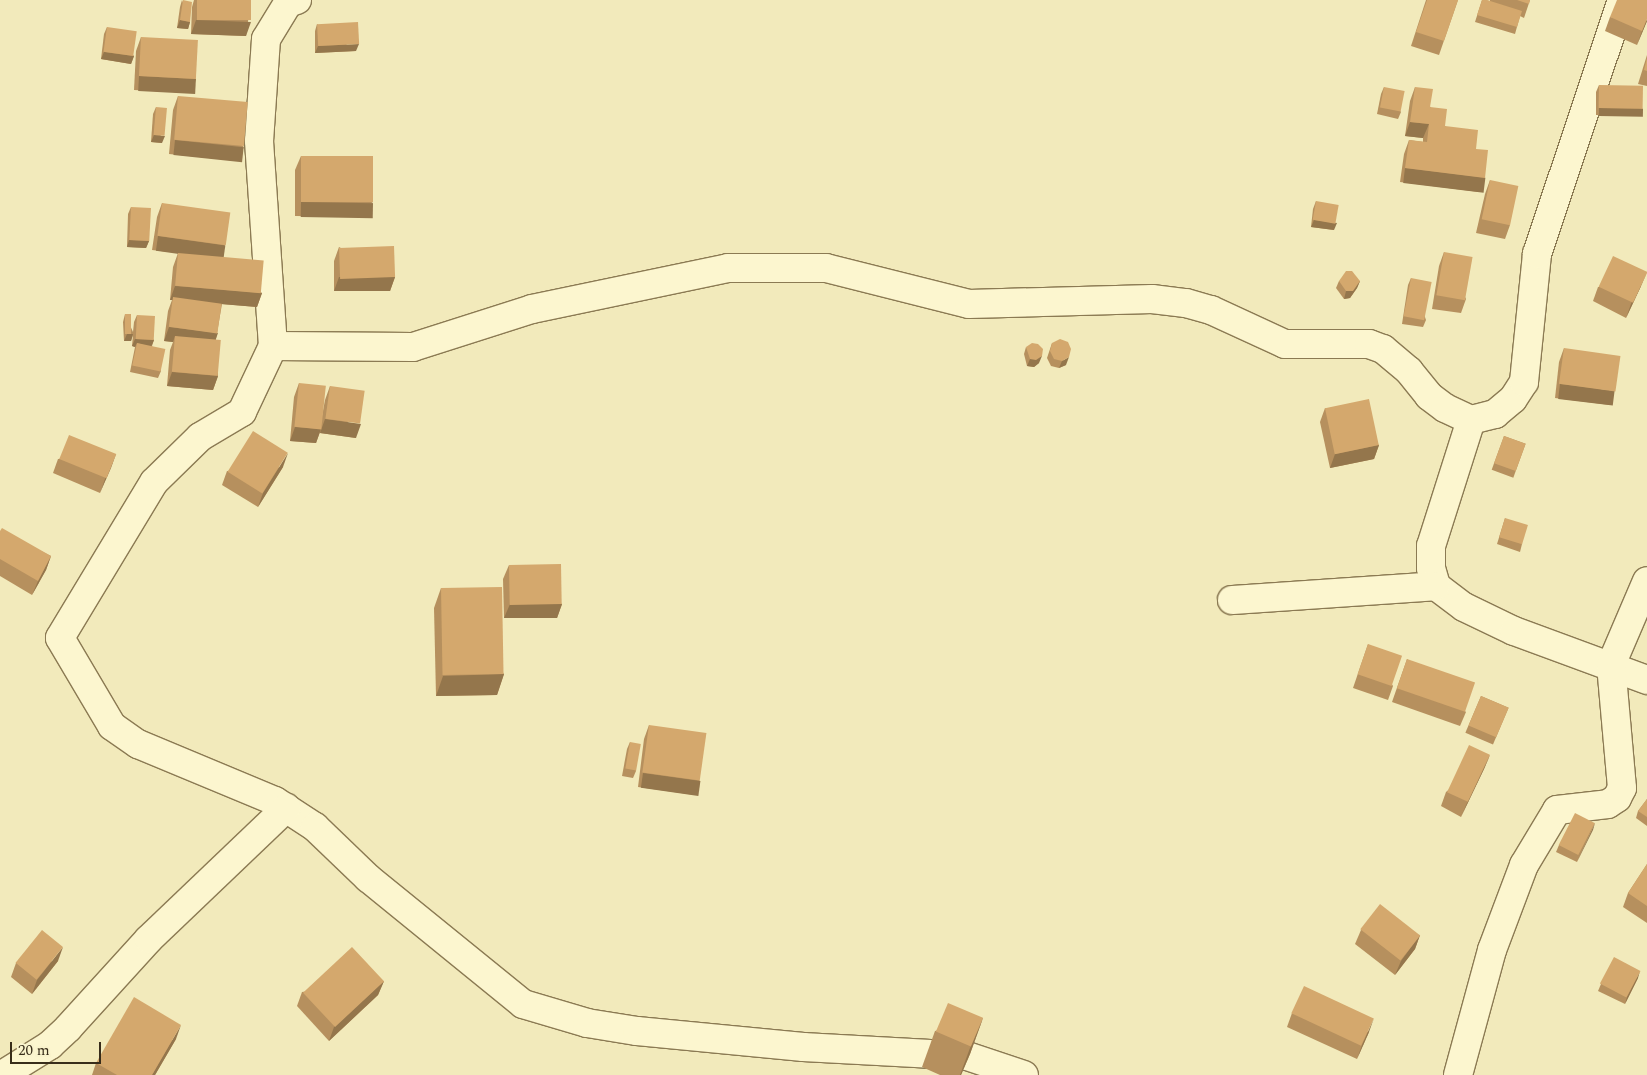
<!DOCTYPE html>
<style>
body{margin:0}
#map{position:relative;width:1647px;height:1075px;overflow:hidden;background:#f2eabb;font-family:Spectral,serif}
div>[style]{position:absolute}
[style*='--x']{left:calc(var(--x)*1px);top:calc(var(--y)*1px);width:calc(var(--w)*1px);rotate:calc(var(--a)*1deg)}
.roads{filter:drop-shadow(1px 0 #8b7a53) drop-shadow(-1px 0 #8b7a53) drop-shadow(0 1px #8b7a53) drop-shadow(0 -1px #8b7a53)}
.minor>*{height:28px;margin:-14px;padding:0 14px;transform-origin:14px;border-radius:14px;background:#fcf6cf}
.wall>*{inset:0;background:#b6905e;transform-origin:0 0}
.shaded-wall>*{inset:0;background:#94764c;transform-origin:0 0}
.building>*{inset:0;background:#d4a86d;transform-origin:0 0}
span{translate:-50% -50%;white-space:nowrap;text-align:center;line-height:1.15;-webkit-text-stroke:4px #f9f3cc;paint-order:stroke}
.scale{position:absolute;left:10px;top:1042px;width:91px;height:22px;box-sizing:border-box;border:2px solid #382d1a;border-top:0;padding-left:6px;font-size:15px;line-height:18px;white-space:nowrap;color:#382d1a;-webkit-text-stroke:4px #f9f3cc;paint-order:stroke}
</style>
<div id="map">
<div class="roads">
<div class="minor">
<i style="--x:297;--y:0;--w:9;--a:162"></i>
<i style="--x:288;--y:3;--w:42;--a:121.4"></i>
<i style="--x:266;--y:39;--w:102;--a:93.9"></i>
<i style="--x:259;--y:141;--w:205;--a:86.1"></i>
<i style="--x:273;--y:346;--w:73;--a:115.2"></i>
<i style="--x:242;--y:412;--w:49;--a:149.2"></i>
<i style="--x:200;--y:437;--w:64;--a:135.6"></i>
<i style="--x:154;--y:482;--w:182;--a:121.1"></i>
<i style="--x:60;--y:638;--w:102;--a:59.4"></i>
<i style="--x:112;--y:726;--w:32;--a:35"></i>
<i style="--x:138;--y:744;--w:148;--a:22.6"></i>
<i style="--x:275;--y:801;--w:48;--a:33"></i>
<i style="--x:315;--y:827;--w:74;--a:43.9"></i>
<i style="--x:368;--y:878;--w:200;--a:39.1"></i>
<i style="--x:523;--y:1004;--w:67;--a:16.5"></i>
<i style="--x:587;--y:1023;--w:51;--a:9.1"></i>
<i style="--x:637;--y:1031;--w:167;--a:5.5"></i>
<i style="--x:803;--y:1047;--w:164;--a:3.1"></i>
<i style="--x:967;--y:1056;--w:60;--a:18.4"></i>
<i style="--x:273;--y:346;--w:140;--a:0.4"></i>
<i style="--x:413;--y:347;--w:125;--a:-17.7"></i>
<i style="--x:532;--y:309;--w:200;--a:-11.8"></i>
<i style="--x:728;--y:268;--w:98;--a:0"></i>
<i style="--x:826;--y:268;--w:147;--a:14.1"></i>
<i style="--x:969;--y:304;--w:183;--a:-1.6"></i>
<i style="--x:1152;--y:299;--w:34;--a:7"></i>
<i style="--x:1186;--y:303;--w:26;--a:16"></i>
<i style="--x:1211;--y:310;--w:81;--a:24.7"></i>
<i style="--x:1285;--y:344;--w:84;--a:0"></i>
<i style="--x:1369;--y:344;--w:15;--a:20"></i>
<i style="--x:1383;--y:349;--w:34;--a:40"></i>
<i style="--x:1409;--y:371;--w:32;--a:51"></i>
<i style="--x:1429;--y:396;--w:20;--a:37"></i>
<i style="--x:1445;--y:408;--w:29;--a:25"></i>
<i style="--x:1471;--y:420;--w:25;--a:-14"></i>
<i style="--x:1495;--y:414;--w:23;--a:-40"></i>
<i style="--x:1513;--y:399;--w:20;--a:-57"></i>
<i style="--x:1524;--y:382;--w:129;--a:-84.2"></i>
<i style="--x:1537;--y:254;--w:268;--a:-71.5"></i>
<i style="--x:1471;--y:420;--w:132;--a:107.6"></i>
<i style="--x:1431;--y:546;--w:22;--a:90"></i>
<i style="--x:1431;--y:568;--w:19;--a:74"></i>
<i style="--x:1436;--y:586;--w:35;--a:37"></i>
<i style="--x:1464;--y:607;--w:55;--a:25.6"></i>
<i style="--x:1514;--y:631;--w:142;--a:20.2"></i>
<i style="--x:1232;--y:600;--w:204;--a:-3.9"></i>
<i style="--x:2;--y:1075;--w:57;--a:-32"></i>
<i style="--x:50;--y:1045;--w:25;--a:-43"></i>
<i style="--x:68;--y:1028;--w:120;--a:-47.7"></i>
<i style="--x:149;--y:939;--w:190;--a:-43.7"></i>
<i style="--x:1458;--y:1075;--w:130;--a:-74.8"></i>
<i style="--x:1492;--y:950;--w:91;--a:-69.4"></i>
<i style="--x:1524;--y:865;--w:64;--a:-59"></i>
<i style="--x:1557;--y:810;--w:51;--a:-6.7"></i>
<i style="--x:1608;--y:804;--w:11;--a:-34"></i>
<i style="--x:1617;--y:798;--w:11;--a:-63"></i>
<i style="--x:1622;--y:788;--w:123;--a:-95.1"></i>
<i style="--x:1611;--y:665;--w:91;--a:-66.8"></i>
</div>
</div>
<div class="wall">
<i style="clip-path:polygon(182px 0,190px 22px,188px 29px,177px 28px,180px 7px)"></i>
<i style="clip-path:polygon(194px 0,251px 0,246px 36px,191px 34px,192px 7px)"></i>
<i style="clip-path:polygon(1426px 0,1458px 0,1439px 55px,1411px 46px)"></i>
<i style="clip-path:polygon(1482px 0,1490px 1px,1490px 0,1530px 0,1524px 18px,1520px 16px,1515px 34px,1475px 22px)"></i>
<i style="clip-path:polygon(1610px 17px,1647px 21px,1637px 45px,1605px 31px)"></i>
<i style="clip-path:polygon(317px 24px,356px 51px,315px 53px,315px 31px)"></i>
<i style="clip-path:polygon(107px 27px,134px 56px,131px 64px,101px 59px,104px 34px)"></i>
<i style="clip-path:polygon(141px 37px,196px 79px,191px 93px,134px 90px,136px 51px)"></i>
<i style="clip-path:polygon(1647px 55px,1647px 86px,1638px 84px)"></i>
<i style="clip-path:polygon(1599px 85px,1643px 109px,1640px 116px,1596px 115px,1596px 92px)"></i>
<i style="clip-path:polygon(1384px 87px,1401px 112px,1398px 119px,1377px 114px,1381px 94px)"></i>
<i style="clip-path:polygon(1415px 87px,1445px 126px,1476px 149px,1485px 178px,1479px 192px,1400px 182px,1404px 154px,1409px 140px,1423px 142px,1423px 138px,1405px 136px,1410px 101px)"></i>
<i style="clip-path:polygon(178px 96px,244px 147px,238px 161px,169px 154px,173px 110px)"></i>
<i style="clip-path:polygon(156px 107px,162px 143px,151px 142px,153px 114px)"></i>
<i style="clip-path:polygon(301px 156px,373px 203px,368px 217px,295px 216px,295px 170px)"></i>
<i style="clip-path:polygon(1490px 180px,1510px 225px,1505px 239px,1476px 233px,1485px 194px)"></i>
<i style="clip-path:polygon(1316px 201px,1334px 230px,1311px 227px,1313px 209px)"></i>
<i style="clip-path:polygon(162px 203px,225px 245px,221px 257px,262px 293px,257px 307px,222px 304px,216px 339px,218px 376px,213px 390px,167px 386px,170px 350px,173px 342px,164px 341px,168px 311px,172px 300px,170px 300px,173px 267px,178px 253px,152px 250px,157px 217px)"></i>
<i style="clip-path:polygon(131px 207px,149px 241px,146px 248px,127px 247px,128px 214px)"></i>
<i style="clip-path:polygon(339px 247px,395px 277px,390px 291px,334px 291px,334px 261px)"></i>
<i style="clip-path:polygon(1444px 252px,1466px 299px,1461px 313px,1432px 309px,1439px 266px)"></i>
<i style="clip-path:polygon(1411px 278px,1426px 320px,1423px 327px,1402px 324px,1408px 285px)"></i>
<i style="clip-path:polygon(1339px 281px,1360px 281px,1357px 288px,1350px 298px,1344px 299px,1336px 288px)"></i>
<i style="clip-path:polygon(1641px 286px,1626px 318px,1593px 301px,1598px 287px)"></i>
<i style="clip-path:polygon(125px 314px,133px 332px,134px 322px,137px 315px,154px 340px,152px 346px,161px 371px,158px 378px,130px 372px,135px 347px,132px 346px,133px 335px,131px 341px,124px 341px,123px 322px)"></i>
<i style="clip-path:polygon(1052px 343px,1066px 365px,1059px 368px,1051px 366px,1047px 358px)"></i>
<i style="clip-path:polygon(1026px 347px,1039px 363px,1034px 367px,1027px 366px,1024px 354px)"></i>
<i style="clip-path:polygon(1564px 348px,1610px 405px,1555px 398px,1559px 362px)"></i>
<i style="clip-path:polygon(299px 383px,322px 416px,325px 400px,330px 386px,356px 438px,320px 433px,320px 432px,316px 443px,290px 441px,294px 397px)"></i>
<i style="clip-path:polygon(1325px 408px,1379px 445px,1374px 459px,1330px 468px,1320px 422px)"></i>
<i style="left:1504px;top:436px;width:23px;height:36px;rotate:20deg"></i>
<i style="clip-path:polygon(116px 454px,100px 493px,53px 473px,58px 459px)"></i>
<i style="clip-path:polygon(283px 467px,258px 507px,222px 485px,227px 471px)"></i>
<i style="clip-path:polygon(1505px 518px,1522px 544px,1520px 552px,1497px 544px)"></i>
<i style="clip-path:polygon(0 531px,51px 556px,46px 570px,32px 595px,0 576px)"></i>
<i style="clip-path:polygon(509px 565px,562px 604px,557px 618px,504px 618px,503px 579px)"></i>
<i style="clip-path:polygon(441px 588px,504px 674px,497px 695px,436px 696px,434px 608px)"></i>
<i style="clip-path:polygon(1368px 644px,1393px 686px,1388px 700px,1353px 688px)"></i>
<i style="clip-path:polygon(1407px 659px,1466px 712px,1460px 726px,1392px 702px)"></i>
<i style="left:1481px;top:696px;width:30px;height:40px;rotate:23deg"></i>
<i style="clip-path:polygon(649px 725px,700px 781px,695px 795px,638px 787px,644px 739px)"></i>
<i style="clip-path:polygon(630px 742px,636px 771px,633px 778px,622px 776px,627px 749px)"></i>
<i style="clip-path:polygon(1490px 755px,1484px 769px,1461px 817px,1441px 806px,1446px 792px)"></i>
<i style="clip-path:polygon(1647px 799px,1647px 826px,1636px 818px,1638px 811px)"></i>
<i style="clip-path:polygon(1595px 823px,1577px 862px,1556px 852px,1559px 845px)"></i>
<i style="clip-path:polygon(1647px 864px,1647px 923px,1623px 907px,1628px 893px)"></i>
<i style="clip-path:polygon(1361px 930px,1420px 935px,1415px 949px,1395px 975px,1355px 944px)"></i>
<i style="clip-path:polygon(58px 961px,32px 994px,11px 977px,16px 963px)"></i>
<i style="clip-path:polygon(1638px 978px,1625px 1004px,1598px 991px,1601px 984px)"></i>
<i style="clip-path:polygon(384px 981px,378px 995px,329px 1041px,297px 1006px,302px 992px)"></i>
<i style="clip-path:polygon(1292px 1013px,1369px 1032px,1357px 1059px,1287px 1027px)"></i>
<i style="clip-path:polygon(983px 1018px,970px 1054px,961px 1075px,940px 1075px,922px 1067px,935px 1031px)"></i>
<i style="clip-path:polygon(176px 1039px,155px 1075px,92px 1075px,96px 1063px)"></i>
</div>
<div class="shaded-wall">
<i style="clip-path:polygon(1647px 19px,1647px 21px,1637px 45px,1642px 31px)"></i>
<i style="clip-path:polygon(180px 20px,190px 22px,188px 29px,177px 28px)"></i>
<i style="clip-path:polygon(196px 20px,251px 22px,246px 36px,191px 34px)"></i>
<i style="clip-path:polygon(359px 44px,356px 51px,315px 53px,318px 46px)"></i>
<i style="clip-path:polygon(104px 52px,134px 56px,131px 64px,101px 59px)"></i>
<i style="left:139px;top:76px;width:57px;height:15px;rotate:3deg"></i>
<i style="left:1599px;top:108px;width:44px;height:8px;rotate:1deg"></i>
<i style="clip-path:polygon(1410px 122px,1429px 124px,1423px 138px,1405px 136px)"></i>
<i style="clip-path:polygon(154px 135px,165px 136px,162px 143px,151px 142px)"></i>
<i style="left:175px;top:140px;width:69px;height:15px;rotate:6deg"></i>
<i style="left:1405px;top:168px;width:81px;height:15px;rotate:7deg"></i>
<i style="left:301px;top:202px;width:72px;height:15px;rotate:1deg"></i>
<i style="clip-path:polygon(1314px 220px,1337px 223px,1334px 230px,1311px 227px)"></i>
<i style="left:158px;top:236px;width:68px;height:15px;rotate:8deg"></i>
<i style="clip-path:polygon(129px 240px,149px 241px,146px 248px,127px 247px)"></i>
<i style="clip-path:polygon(1647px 272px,1641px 286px,1626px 318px,1631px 304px)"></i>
<i style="clip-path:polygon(339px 277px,395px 277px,390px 291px,334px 291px)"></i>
<i style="clip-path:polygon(1360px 281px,1357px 288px,1350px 298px,1344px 299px,1346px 291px)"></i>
<i style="clip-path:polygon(175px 286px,262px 293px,257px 307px,172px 300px,173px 297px,172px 300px,170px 300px)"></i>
<i style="clip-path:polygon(169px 327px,218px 333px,213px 347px,175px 336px,173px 342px,164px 341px)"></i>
<i style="clip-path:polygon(127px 334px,133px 334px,131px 341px,124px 341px)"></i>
<i style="clip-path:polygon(135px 339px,154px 340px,151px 347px,137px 343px,135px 347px,132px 346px)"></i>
<i style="clip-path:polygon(1042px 356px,1039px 363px,1034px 367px,1027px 366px,1030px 359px)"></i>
<i style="clip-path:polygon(1069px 357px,1066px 365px,1059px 368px,1062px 361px)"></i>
<i style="clip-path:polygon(172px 372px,218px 376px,213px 390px,167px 386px)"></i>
<i style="left:1560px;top:384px;width:55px;height:15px;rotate:7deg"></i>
<i style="clip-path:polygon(325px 419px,361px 424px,356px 438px,320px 433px)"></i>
<i style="clip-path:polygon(295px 427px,321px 429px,316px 443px,290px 441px)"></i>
<i style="clip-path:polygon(1379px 445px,1374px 459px,1330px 468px,1335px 454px)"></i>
<i style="clip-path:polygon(288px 453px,283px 467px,258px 507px,263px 493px)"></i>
<i style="clip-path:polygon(116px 454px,111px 468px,100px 493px,105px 479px)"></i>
<i style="clip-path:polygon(51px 556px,46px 570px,32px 595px,38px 581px)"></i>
<i style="clip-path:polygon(510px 604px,562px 604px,557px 618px,504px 618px)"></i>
<i style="clip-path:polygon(504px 674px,497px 695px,436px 696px,443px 676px)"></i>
<i style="clip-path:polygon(1490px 755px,1484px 769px,1461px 817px,1467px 803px)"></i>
<i style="left:643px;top:773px;width:58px;height:15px;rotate:8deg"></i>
<i style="clip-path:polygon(1595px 823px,1593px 830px,1577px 862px,1580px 855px)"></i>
<i style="clip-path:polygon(1420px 935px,1415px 949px,1395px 975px,1401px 961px)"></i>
<i style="clip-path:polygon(63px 947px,58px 961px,32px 994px,37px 980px)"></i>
<i style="clip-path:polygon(1640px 971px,1638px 978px,1625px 1004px,1627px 997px)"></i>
<i style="clip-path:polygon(384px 981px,378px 995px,329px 1041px,334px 1027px)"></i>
<i style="clip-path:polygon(983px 1018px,970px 1054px,961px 1075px,960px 1075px,970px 1048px)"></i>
<i style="clip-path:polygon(1374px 1018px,1369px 1032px,1357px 1059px,1362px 1045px)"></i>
<i style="clip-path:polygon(181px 1025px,176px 1039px,155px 1075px,152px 1075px)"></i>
</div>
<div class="building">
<i style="clip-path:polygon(183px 0,192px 2px,190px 22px,180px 20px)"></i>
<i style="left:197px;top:0;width:54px;height:20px"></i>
<i style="clip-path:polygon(1427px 0,1458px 0,1444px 41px,1416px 32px)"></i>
<i style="clip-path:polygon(1482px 0,1487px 0,1522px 11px,1517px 27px,1477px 15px)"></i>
<i style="clip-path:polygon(1517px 0,1530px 0,1529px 4px)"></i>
<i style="clip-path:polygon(1617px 0,1647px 0,1647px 19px,1642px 31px,1610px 17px)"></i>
<i style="left:358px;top:22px;width:22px;height:41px;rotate:87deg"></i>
<i style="left:107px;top:27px;width:30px;height:25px;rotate:8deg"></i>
<i style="left:141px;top:37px;width:57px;height:39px;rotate:3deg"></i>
<i style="clip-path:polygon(1647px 58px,1647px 71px,1644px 70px)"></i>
<i style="left:1599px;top:85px;width:44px;height:23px;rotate:1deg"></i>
<i style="left:1384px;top:87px;width:21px;height:21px;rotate:11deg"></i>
<i style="clip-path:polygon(1415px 87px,1433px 89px,1430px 107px,1447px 109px,1445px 126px,1478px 130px,1476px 149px,1488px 150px,1485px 178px,1405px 168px,1409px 140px,1427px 142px,1429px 124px,1410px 122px)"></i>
<i style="left:178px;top:96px;width:70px;height:44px;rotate:5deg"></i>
<i style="left:156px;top:107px;width:11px;height:28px;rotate:5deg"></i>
<i style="left:301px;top:156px;width:72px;height:46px"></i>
<i style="left:1490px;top:180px;width:29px;height:40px;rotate:12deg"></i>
<i style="left:1316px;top:201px;width:23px;height:19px;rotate:10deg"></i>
<i style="left:162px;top:203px;width:69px;height:33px;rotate:8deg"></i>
<i style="left:131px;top:207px;width:20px;height:33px;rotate:3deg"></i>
<i style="left:394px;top:246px;width:31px;height:55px;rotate:88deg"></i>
<i style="left:1444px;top:252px;width:29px;height:44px;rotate:10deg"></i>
<i style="left:178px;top:253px;width:86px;height:33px;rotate:5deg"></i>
<i style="left:1613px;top:256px;width:38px;height:34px;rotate:25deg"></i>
<i style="clip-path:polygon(1346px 271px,1352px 271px,1360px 281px,1353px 291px,1346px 291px,1339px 281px)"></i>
<i style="left:1411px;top:278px;width:21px;height:39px;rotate:11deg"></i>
<i style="left:173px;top:297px;width:49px;height:30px;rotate:8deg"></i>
<i style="left:125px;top:314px;width:6px;height:20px"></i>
<i style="left:137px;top:315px;width:18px;height:24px;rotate:3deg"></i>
<i style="left:175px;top:336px;width:46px;height:36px;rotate:5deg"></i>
<i style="clip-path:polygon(1060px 339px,1068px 342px,1071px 349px,1069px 357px,1062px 361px,1054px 359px,1050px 351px,1052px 343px)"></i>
<i style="left:137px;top:343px;width:29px;height:23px;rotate:12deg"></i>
<i style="clip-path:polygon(1032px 343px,1038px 344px,1043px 349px,1042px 356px,1036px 360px,1030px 359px,1026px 347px)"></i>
<i style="left:1564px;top:348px;width:57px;height:36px;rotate:8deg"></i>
<i style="left:299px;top:383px;width:27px;height:44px;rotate:6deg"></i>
<i style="left:330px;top:386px;width:35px;height:33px;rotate:8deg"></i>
<i style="left:1369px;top:399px;width:47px;height:45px;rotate:78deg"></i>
<i style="left:253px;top:431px;width:41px;height:48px;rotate:32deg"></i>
<i style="left:69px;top:435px;width:51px;height:26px;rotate:22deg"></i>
<i style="left:1504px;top:436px;width:23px;height:29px;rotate:20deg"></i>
<i style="left:1505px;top:518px;width:24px;height:20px;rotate:17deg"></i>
<i style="clip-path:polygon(2px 528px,51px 556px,38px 581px,0 559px,0 531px)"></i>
<i style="left:561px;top:564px;width:40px;height:52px;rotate:89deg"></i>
<i style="left:502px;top:587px;width:87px;height:61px;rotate:89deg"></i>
<i style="left:1368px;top:644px;width:36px;height:32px;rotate:19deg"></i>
<i style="left:1407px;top:659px;width:72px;height:31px;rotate:19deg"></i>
<i style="left:1481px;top:696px;width:30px;height:32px;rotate:23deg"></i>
<i style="left:649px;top:725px;width:58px;height:48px;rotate:8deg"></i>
<i style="left:630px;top:742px;width:11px;height:27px;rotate:10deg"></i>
<i style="left:1469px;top:745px;width:23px;height:52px;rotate:25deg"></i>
<i style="clip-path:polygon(1647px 799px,1647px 817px,1638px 811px)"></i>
<i style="left:1575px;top:813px;width:22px;height:36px;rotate:27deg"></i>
<i style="clip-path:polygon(1647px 864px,1647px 906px,1628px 893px)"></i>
<i style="left:1380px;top:904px;width:51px;height:32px;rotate:38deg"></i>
<i style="left:42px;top:930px;width:27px;height:42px;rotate:39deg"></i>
<i style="left:352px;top:947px;width:47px;height:67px;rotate:47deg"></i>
<i style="left:1614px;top:957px;width:30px;height:30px;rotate:28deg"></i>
<i style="left:1304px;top:986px;width:77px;height:30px;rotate:25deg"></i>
<i style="clip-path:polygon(134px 997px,181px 1025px,152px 1075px,117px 1075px,96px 1063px)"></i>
<i style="left:948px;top:1003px;width:38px;height:31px;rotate:23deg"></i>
</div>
<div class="scale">20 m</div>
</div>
